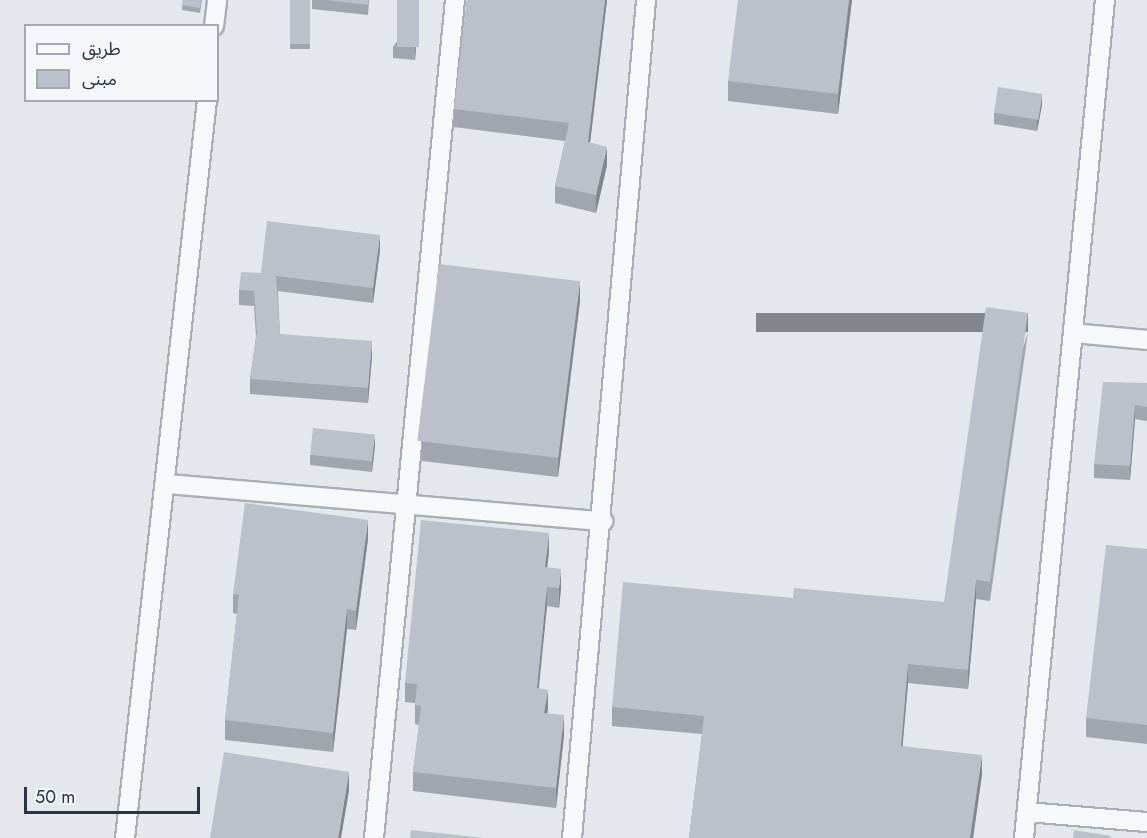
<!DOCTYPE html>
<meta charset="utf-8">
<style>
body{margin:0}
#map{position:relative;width:1147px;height:838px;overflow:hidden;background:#e4e7ec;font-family:Jost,"Noto Sans Arabic",sans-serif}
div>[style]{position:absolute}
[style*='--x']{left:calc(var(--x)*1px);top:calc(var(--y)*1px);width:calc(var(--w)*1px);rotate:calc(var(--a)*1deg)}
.roads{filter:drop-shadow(2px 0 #a9aeb7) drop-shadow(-2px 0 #a9aeb7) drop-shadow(0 2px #a9aeb7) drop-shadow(0 -2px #a9aeb7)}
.minor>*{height:18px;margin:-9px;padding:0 9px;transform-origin:9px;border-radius:9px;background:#f7f8fa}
.wall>*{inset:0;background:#a1a5ae;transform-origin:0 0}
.shaded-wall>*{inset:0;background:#83868d;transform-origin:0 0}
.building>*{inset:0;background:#bbc0ca;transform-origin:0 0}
span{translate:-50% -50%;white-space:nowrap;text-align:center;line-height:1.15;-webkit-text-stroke:4.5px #f4f6f9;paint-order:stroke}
.legend{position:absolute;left:24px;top:24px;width:195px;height:78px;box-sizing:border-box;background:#f4f6f9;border:2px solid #a4a8b1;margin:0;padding:8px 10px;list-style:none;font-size:18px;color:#2b3445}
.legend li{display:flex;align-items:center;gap:12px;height:30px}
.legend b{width:30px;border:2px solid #a4a8b1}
.scale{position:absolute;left:24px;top:787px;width:176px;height:27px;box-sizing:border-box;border:3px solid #2b3445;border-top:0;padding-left:8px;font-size:18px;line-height:21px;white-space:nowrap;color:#2b3445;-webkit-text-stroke:4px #f4f6f9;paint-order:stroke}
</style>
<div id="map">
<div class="roads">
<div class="minor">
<i style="--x:214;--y:26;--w:26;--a:-83"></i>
<i style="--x:1073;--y:333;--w:74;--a:5.4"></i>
<i style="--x:168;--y:484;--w:437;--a:4.9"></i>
<i style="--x:1027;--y:812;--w:120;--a:4.8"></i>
<i style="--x:125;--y:838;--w:743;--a:-83.66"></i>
<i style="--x:374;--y:838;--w:842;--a:-84.48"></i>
<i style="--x:572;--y:838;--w:841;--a:-84.95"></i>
<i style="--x:1024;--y:838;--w:842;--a:-84.48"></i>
</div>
</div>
<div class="wall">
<i style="clip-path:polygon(183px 0,202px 0,200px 13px,182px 10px)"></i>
<i style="left:290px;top:0;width:20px;height:49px"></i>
<i style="clip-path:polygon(312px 0,369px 0,368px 15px,312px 9px)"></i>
<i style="clip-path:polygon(467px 0,607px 0,590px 143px,607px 165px,596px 213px,555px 203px,555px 186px,565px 141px,454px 127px,454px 109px)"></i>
<i style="clip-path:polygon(852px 0,838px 114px,728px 101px,728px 81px)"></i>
<i style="clip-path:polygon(419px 10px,415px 60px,393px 58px,393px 47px)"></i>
<i style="clip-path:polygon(1042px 105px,1037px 131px,994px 124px,994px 113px)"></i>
<i style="clip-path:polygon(380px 250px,373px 303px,278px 291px,280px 334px,372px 356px,368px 403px,250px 394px,250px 379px,256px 337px,254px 306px,239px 305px,239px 290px,261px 273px)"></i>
<i style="clip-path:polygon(580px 301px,558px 477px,422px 461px,422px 441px)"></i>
<i style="clip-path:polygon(1028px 332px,990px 601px,976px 599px,968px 689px,908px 683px,902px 746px,982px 774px,973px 838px,689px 838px,702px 734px,612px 726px,612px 707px,793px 598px,944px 602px)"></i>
<i style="clip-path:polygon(1147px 383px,1147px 421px,1135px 419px,1130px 480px,1094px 478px,1094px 464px)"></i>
<i style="clip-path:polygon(375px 445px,372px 472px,310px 465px,310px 455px)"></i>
<i style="clip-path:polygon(368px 539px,356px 630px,347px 629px,333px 752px,225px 740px,225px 720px,237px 614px,233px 613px,233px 594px)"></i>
<i style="clip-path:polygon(1147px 549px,1147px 744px,1086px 737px,1086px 718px)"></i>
<i style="clip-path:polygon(549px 552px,547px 567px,561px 588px,559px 608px,547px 606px,538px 688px,548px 709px,547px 713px,564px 735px,556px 808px,413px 791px,413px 772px,419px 725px,415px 724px,415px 703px,405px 702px,405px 683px)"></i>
</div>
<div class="shaded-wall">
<i style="clip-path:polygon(419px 0,419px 10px,415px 60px,415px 49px)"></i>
<i style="clip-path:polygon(605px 0,607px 0,588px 160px,588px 142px)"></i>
<i style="clip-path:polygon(849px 0,852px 0,838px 114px,838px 94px)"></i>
<i style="clip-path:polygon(1042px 94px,1042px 105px,1037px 131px,1037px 120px)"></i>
<i style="clip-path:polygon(607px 147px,607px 165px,596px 213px,596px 195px)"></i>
<i style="clip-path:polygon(380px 235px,380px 250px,373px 303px,373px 288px)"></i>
<i style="clip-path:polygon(580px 281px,580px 301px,558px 477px,558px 458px)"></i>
<i style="left:1028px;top:313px;width:19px;height:272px;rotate:90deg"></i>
<i style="clip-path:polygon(372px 341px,372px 356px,368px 403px,368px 388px)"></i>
<i style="clip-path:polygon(1135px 405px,1135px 419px,1130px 480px,1130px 466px)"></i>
<i style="clip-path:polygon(375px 434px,375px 445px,372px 472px,372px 462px)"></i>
<i style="clip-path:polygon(368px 520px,368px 539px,356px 630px,356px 611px)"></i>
<i style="clip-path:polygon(549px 533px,549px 552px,545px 586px,545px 567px)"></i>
<i style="clip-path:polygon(561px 569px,561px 588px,559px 608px,559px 588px)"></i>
<i style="clip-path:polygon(976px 580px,976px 599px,968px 689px,968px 670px)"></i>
<i style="clip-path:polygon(547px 587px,547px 606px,537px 707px,537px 688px)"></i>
<i style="clip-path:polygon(347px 609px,347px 629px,333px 752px,333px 733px)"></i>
<i style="clip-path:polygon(908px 664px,908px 683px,901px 765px,901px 746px)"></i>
<i style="clip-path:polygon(548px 690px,548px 709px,544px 732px,544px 713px)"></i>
<i style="clip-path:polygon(564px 715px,564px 735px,556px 808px,556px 788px)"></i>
<i style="clip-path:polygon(982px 755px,982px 774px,973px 838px,970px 838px)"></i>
<i style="clip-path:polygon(349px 772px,349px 791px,341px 838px,338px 838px)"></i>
</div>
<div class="building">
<i style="clip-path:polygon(183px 0,201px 0,200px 8px,182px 5px)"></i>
<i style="left:290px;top:0;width:20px;height:44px"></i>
<i style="clip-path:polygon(326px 0,368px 0,368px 5px)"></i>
<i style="left:397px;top:0;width:22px;height:47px"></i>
<i style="clip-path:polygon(467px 0,605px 0,588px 142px,607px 147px,596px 195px,555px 186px,569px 123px,454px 109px)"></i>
<i style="clip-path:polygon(738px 0,849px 0,838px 94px,728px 81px)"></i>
<i style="left:998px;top:87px;width:45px;height:26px;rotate:9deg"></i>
<i style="clip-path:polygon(267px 221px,380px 235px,373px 288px,276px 276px,280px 334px,372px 341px,368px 388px,250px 379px,257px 332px,254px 291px,239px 290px,241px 272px,261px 273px)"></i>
<i style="left:439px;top:264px;width:142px;height:178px;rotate:7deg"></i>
<i style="clip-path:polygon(986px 307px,1028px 313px,990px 582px,976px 580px,968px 670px,908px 664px,901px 746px,982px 755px,970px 838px,689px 838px,704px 716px,612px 707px,623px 582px,793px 598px,794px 588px,944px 602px)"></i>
<i style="clip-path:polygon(1103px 382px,1147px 383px,1147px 407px,1135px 405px,1130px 466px,1094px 464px)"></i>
<i style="left:313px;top:428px;width:62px;height:27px;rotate:6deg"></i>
<i style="clip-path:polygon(245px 503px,368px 520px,356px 611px,347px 609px,333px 733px,225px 720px,239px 595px,233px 594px)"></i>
<i style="clip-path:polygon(421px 520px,549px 533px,545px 567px,561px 569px,559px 588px,547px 587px,537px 688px,548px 690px,544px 713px,564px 715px,556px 788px,413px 772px,421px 706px,415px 705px,417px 684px,405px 683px)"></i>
<i style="clip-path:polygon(1106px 545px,1147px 549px,1147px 725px,1086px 718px)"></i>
<i style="clip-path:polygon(224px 752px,349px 772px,338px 838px,210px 838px)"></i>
<i style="clip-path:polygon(411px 830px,484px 838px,410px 838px)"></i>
<i style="clip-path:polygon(1074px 830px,1111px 836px,1110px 838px,1073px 838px)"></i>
</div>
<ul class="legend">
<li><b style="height:8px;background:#f7f8fa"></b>طريق</li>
<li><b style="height:16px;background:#bbc0ca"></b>مبنى</li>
</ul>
<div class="scale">50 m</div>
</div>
